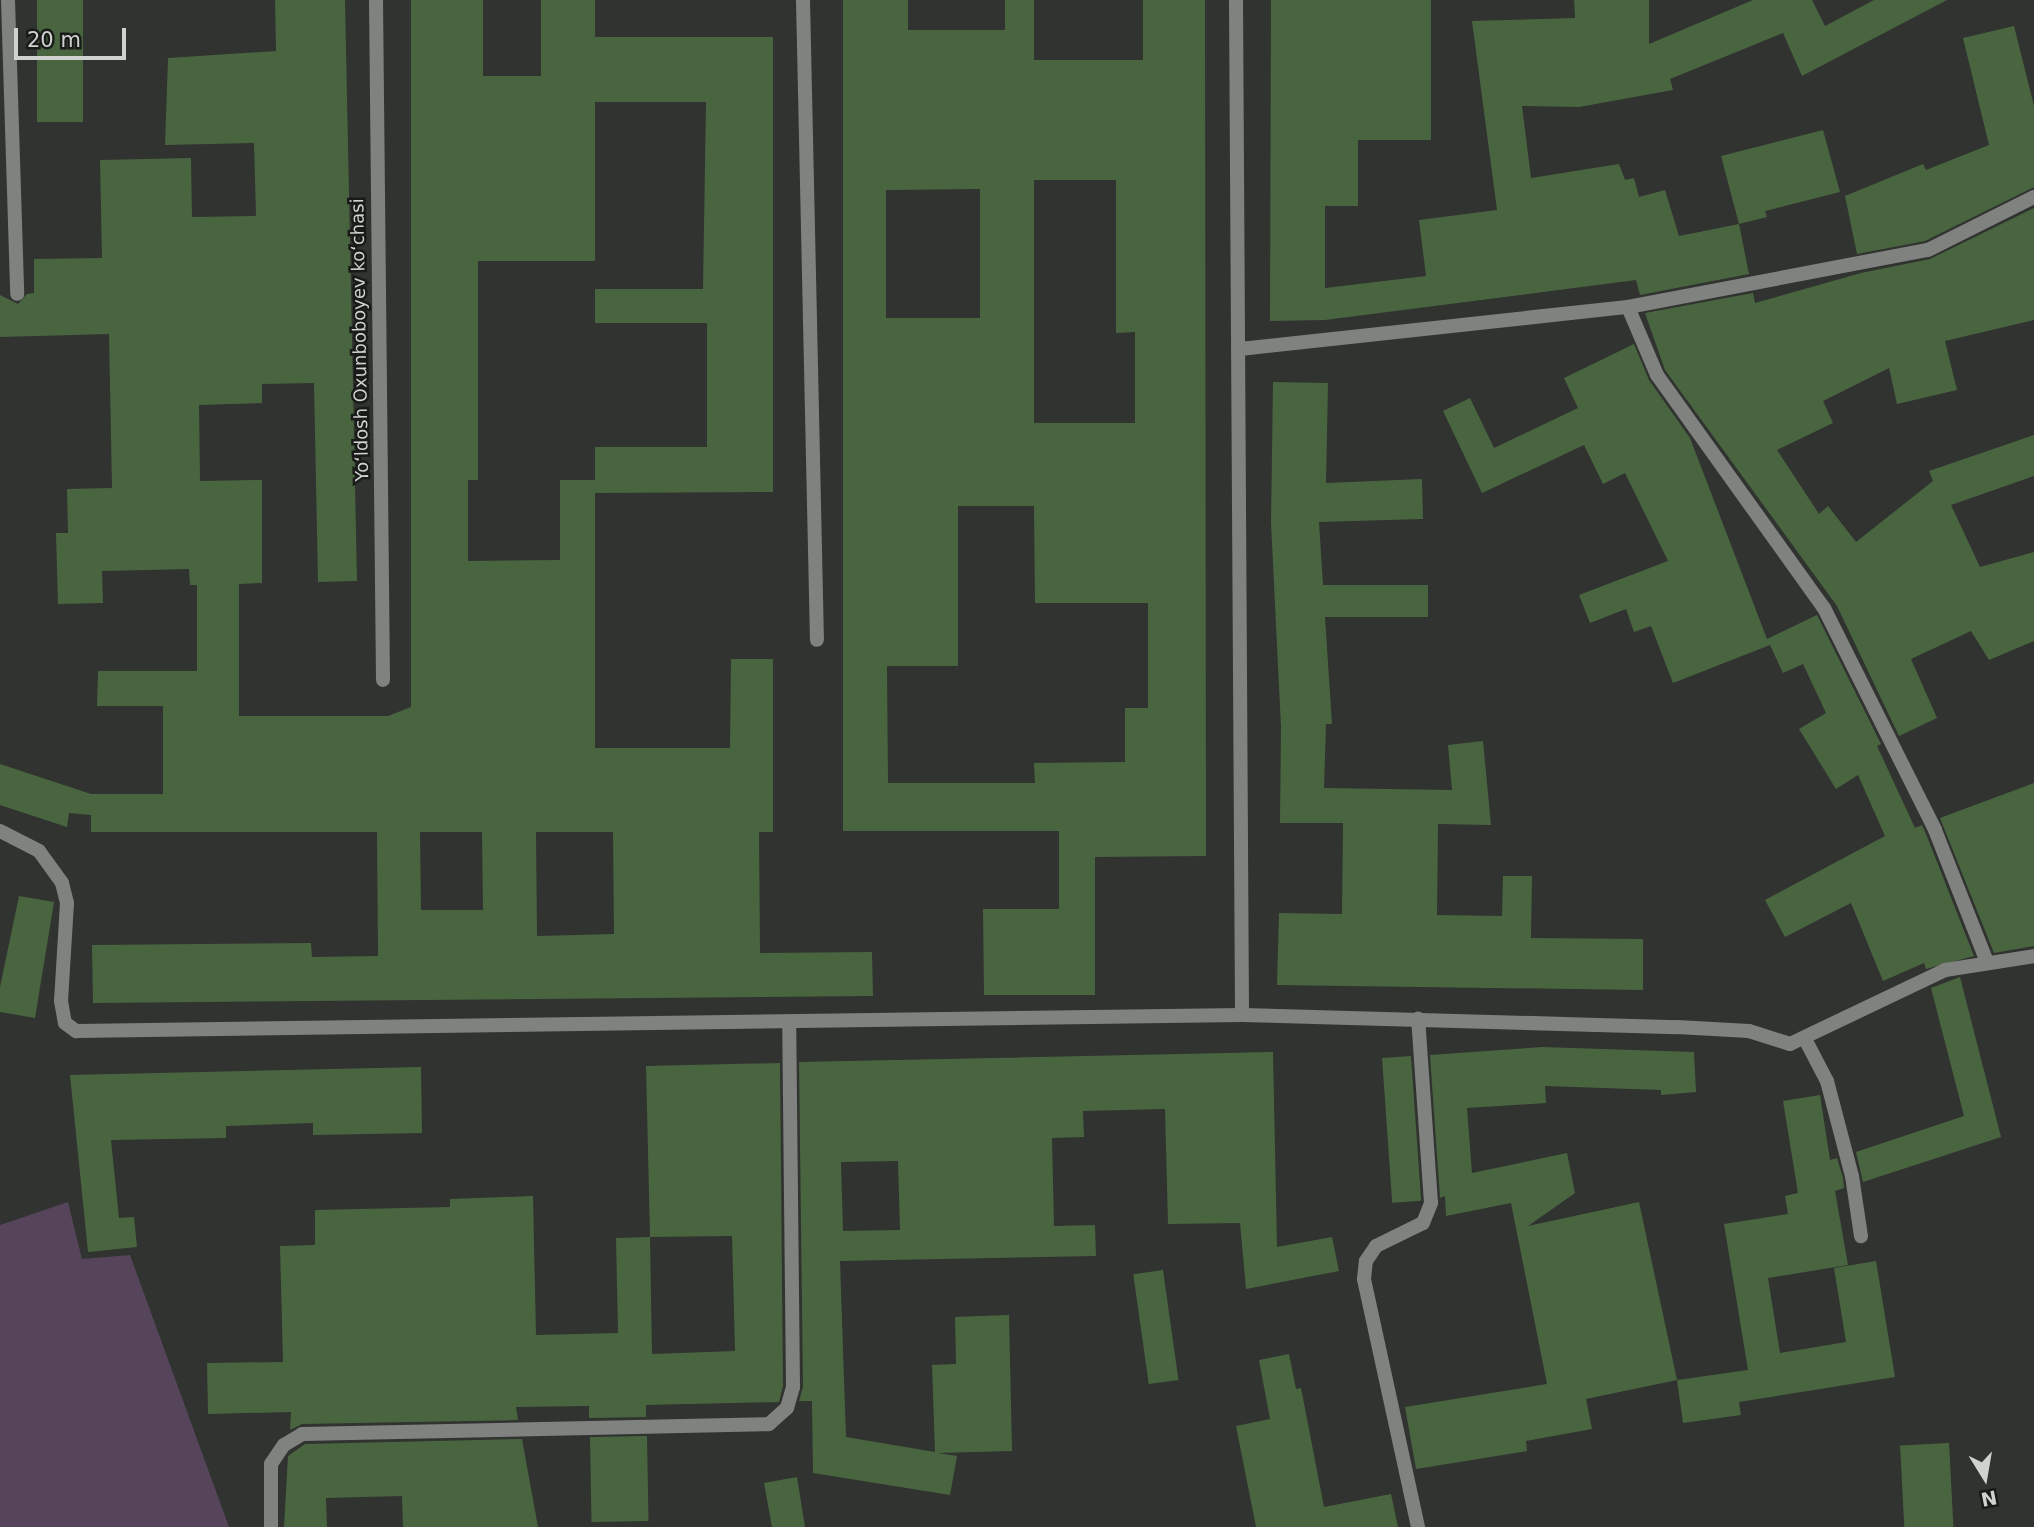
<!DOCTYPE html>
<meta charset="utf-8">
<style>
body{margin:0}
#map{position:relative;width:2034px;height:1527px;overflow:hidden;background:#30332f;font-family:"DejaVu Sans",sans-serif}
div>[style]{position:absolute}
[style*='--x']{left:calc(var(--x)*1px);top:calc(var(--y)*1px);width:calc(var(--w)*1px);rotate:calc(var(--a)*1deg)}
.green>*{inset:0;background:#55445a}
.building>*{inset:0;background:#496540;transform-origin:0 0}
.service>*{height:14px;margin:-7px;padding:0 7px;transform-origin:7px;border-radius:7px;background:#808280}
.minor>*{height:14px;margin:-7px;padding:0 7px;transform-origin:7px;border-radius:7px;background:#808280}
span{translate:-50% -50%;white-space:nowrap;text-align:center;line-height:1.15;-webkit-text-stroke:5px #191b19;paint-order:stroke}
.street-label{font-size:18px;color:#d0d2cf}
.north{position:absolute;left:1950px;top:1443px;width:70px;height:70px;-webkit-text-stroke:5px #191b19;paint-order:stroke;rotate:169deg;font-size:19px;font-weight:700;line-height:28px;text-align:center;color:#d0d2cf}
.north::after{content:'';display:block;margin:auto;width:24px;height:32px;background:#d0d2cf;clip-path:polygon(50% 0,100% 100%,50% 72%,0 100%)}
.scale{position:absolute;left:14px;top:28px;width:112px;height:32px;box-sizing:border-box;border:4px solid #d0d2cf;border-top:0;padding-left:9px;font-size:21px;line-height:24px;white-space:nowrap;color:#d0d2cf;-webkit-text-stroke:5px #191b19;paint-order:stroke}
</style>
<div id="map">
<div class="green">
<i style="clip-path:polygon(68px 1202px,82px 1259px,130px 1255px,229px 1527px,0 1527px,0 1225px)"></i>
</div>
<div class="building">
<i style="left:37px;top:0;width:46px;height:122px"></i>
<i style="clip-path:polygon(evenodd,275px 0,345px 0,357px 581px,318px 582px,314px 383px,262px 384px,262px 403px,199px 405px,200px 481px,262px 480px,262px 583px,239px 584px,239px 716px,388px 716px,411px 707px,411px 0,483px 0,483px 76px,541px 76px,541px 0,595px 0,595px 37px,773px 37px,773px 492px,595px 493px,595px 748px,730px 748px,731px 659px,773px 659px,773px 832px,759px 832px,760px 953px,872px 952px,873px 996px,93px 1003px,92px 945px,311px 943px,312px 957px,378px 956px,377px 832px,91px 832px,91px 815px,69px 813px,67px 827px,0 805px,0 764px,91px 794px,163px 794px,163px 706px,97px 706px,98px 671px,197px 671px,197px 585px,190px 585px,189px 569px,102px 571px,103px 603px,58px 604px,56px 533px,68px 533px,67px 489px,112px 488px,109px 334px,0 337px,0 295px,18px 304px,27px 294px,34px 293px,34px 259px,102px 258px,100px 160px,191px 158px,192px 217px,256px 216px,254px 143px,165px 145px,168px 58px,276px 51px,275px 0,595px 102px,706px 102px,703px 289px,595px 289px,595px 323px,707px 323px,707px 447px,595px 447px,595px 480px,560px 480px,560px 560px,468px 561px,468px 480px,478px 480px,478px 261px,595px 261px,595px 102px,275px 0,420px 832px,482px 832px,483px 910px,421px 910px,420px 832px,275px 0,536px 832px,613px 832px,614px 934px,537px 936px,536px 832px)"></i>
<i style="clip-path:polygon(evenodd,843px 0,908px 0,908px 30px,1005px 30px,1005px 0,1034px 0,1034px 60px,1143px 60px,1143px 0,1205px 0,1206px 856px,1095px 857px,1095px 995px,984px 995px,983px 909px,1059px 909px,1059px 831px,843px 831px,843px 0,1034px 180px,1116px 180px,1116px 333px,1135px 332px,1135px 423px,1034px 423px,1034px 180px,843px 0,980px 189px,980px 318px,886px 318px,886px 190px,980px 189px,843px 0,958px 506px,1034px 506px,1035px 603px,1148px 603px,1148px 708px,1125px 708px,1125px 762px,1034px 763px,1035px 783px,888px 783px,887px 666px,958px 666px,958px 506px)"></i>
<i style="clip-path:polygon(1271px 0,1431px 0,1431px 140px,1358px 140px,1358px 206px,1325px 206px,1325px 288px,1426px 276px,1419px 220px,1497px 210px,1472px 21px,1575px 18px,1574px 0,1649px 0,1649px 44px,1753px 0,1812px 0,1825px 26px,1874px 0,1947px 0,1802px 76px,1783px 33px,1670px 79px,1673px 90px,1579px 107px,1522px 106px,1531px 178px,1619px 164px,1625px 180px,1634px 178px,1639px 197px,1665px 190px,1679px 236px,1739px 224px,1749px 274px,1640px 295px,1636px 280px,1325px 320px,1270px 321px)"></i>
<i style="clip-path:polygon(2014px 26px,2034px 106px,2034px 187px,1925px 241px,1857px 254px,1845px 196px,1923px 164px,1926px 170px,1989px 145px,1963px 38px)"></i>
<i style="clip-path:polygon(1823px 130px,1840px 192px,1765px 211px,1767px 217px,1739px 224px,1721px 156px)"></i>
<i style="clip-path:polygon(2034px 208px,2034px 320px,1945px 341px,1957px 390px,1897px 404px,1889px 368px,1823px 401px,1833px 423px,1777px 450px,1819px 514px,1828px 506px,1856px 542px,1933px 481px,1929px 471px,2034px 435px,2034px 476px,1951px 505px,1980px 567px,2034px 552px,2034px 641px,1989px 660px,1971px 631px,1911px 659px,1937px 718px,1899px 736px,1837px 606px,1665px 370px,1645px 313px,1753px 293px,1755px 303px,1861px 273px,1930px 259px)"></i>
<i style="clip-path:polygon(1634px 344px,1649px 380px,1690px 438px,1767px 639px,1817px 615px,1881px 744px,1877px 746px,1915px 828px,1922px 825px,1926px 834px,1974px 956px,1926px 969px,1924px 963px,1883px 981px,1851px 903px,1785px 937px,1765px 900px,1885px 836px,1858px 775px,1836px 789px,1799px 729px,1826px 713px,1803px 664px,1783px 673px,1770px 645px,1673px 683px,1651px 626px,1634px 632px,1626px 609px,1590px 623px,1579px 595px,1668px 561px,1625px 473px,1603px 484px,1584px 445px,1482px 493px,1443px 411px,1470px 398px,1494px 448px,1578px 408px,1564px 378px)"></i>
<i style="clip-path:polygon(1273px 382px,1328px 383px,1326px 483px,1422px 479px,1423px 519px,1319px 522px,1323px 585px,1428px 585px,1428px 617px,1325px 617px,1332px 724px,1326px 724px,1324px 788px,1452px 790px,1448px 745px,1483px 741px,1491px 825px,1438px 824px,1437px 915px,1502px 916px,1503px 876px,1532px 876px,1531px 938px,1643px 939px,1643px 990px,1277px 985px,1279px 913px,1342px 914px,1343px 823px,1280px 823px,1281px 727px,1271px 523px)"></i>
<i style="clip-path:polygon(2034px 783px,2034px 946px,1994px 953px,1940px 818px)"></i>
<i style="clip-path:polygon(19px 896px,54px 902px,35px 1018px,0 1012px,0 987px)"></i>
<i style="clip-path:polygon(1960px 977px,2001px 1137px,1863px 1182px,1856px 1152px,1964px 1116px,1931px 988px)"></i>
<i style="clip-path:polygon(1542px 1047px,1694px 1052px,1696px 1092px,1661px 1095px,1661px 1090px,1545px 1086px,1546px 1103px,1467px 1108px,1472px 1173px,1567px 1153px,1575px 1193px,1528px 1226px,1639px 1202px,1677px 1380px,1586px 1399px,1592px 1429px,1526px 1441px,1527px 1451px,1416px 1469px,1405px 1407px,1547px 1384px,1511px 1203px,1446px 1216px,1445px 1196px,1440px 1198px,1430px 1055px)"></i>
<i style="clip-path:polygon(evenodd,1273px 1052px,1277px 1247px,1332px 1237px,1339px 1271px,1246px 1289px,1240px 1223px,1168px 1224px,1165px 1109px,1083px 1111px,1084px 1137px,1052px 1138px,1054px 1226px,1095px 1225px,1096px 1256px,840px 1261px,846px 1437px,935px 1452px,932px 1365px,956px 1364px,955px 1317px,1009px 1315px,1012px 1451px,938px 1453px,957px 1456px,950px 1495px,813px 1473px,812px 1401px,799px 1401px,803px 1387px,799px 1062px,1273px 1052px,898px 1161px,900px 1230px,843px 1231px,841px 1162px,898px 1161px)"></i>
<i style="left:1411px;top:1056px;width:145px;height:29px;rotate:86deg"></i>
<i style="clip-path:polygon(evenodd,780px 1063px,783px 1386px,779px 1402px,646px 1405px,646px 1417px,589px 1418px,589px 1406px,516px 1407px,518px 1420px,302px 1424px,290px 1430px,291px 1412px,208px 1414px,207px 1363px,283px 1362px,280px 1246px,315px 1245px,315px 1210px,450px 1207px,450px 1199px,533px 1196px,536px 1335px,618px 1333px,616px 1238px,650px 1237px,646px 1066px,780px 1063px,732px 1236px,735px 1351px,652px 1354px,650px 1237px,732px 1236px)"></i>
<i style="clip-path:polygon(421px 1067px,422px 1133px,313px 1135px,313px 1123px,226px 1126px,226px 1138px,111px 1140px,119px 1218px,134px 1217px,137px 1247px,88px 1252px,70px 1075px)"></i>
<i style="clip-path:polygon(1820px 1095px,1830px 1160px,1837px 1158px,1843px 1178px,1844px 1188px,1835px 1191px,1848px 1265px,1768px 1278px,1780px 1353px,1846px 1342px,1834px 1268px,1876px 1261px,1895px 1377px,1739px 1402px,1741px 1415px,1683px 1423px,1677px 1380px,1748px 1370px,1724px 1224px,1788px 1214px,1785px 1196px,1798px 1193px,1783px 1101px)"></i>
<i style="left:1163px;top:1270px;width:111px;height:30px;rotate:82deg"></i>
<i style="clip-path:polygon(1289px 1354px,1296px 1389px,1301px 1388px,1324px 1507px,1391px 1494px,1398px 1527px,1256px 1527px,1236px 1426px,1270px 1419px,1259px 1360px)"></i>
<i style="left:647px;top:1436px;width:85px;height:57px;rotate:89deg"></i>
<i style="clip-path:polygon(522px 1439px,538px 1527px,403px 1527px,402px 1496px,326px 1498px,327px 1527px,284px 1527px,288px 1456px,305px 1444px)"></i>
<i style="left:1949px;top:1443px;width:84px;height:49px;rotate:87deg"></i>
<i style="clip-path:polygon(797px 1477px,805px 1527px,772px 1527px,764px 1483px)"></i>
</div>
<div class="service">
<i style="--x:1805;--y:1039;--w:47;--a:62.4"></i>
<i style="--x:1827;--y:1081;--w:98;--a:75.3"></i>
<i style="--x:1852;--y:1176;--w:61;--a:81.5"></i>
</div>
<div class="minor">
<i style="--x:8;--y:0;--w:294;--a:88.2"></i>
<i style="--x:376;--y:0;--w:680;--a:89.41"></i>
<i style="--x:803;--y:0;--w:640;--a:88.75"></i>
<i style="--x:1236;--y:0;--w:1015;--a:89.66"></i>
<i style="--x:1628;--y:307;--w:74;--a:66.9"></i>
<i style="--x:1657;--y:375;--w:287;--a:54.4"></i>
<i style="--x:1824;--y:608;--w:248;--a:63.4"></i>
<i style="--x:1935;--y:830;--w:142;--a:68.5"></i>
<i style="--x:1240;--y:349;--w:390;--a:-6.2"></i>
<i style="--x:1628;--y:307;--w:305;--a:-10.8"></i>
<i style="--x:1928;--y:250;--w:119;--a:-26.6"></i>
<i style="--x:0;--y:831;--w:44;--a:27.1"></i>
<i style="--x:39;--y:851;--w:39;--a:54"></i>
<i style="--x:62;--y:883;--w:21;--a:76"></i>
<i style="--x:67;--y:903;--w:98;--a:93.5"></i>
<i style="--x:61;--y:1001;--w:22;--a:80"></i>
<i style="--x:65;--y:1023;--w:14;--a:36"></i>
<i style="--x:76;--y:1031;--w:1166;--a:-0.79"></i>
<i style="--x:1242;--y:1015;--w:435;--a:1.6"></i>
<i style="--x:1677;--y:1027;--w:72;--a:3.2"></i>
<i style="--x:1749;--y:1031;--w:43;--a:17.6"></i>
<i style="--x:1790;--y:1044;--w:172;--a:-25.5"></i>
<i style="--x:1945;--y:970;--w:90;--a:-8.9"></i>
<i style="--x:271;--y:1527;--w:63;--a:-90"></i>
<i style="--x:271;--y:1464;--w:23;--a:-56"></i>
<i style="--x:284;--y:1445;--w:21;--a:-31"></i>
<i style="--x:302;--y:1434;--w:467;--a:-1.2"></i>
<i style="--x:769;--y:1424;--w:24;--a:-42"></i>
<i style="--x:787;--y:1408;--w:22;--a:-74"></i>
<i style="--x:793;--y:1387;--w:365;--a:-90.6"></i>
<i style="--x:1418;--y:1527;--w:254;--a:-102.3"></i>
<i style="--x:1364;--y:1279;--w:18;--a:-84"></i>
<i style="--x:1366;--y:1261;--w:18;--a:-56"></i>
<i style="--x:1376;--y:1246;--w:52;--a:-26.1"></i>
<i style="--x:1423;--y:1223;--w:22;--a:-68"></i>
<i style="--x:1431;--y:1203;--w:185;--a:-94"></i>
</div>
<div class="street-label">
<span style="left:360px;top:340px;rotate:-91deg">Yoʻldosh Oxunboboyev koʻchasi</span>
</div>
<div class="north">N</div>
<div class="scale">20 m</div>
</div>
